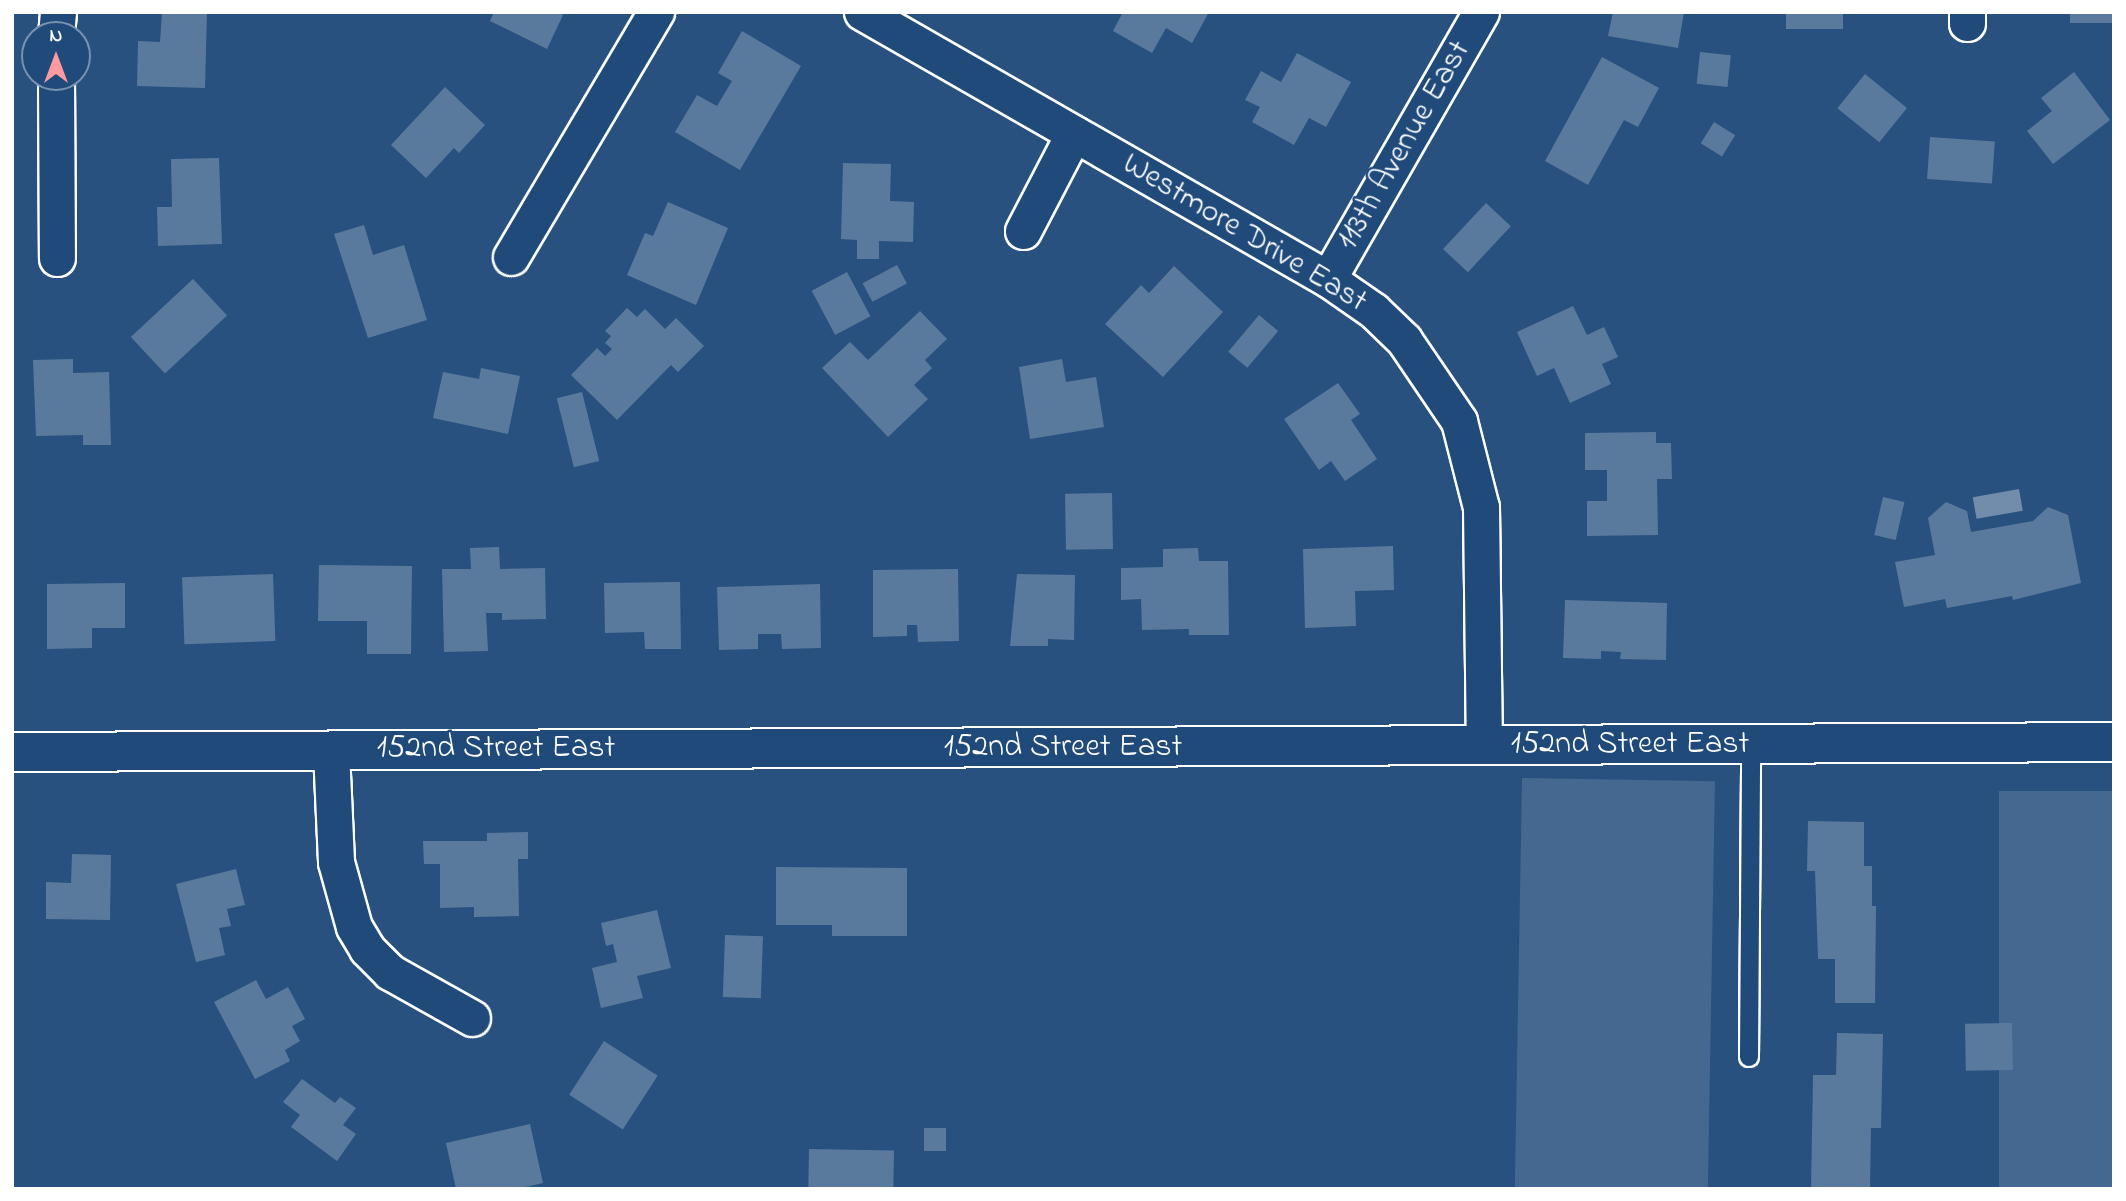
<!DOCTYPE html>
<style>
body{margin:0}
#map{position:relative;width:2126px;height:1201px;overflow:hidden;background:#28517f;font-family:"Indie Flower",sans-serif}
div>[style]{position:absolute}
[style*='--x']{left:calc(var(--x)*1px);top:calc(var(--y)*1px);width:calc(var(--w)*1px);rotate:calc(var(--a)*1deg)}
.green>*{inset:0;background:#446890;transform-origin:0 0}
.water>*{inset:0;background:#718dab;transform-origin:0 0}
.building>*{inset:0;background:#5a7a9d;transform-origin:0 0}
.roads{filter:drop-shadow(2px 0 #fff) drop-shadow(-2px 0 #fff) drop-shadow(0 2px #fff) drop-shadow(0 -2px #fff)}
.lane>*{height:18px;margin:-9px;padding:0 9px;transform-origin:9px;border-radius:9px;background:#1f4a7a}
.street>*{height:35px;margin:-17.5px;padding:0 17.5px;transform-origin:17.5px;border-radius:17.5px;background:#1f4a7a}
.secondary>*{height:38px;margin:-19px;padding:0 19px;transform-origin:19px;border-radius:19px;background:#1f4a7a}
span{translate:-50% -50%;white-space:nowrap;text-align:center;line-height:1.15;-webkit-text-stroke:5px #1f4a7a;paint-order:stroke}
.street-label{font-size:32px;color:#fff}
.frame{position:absolute;inset:0;border:14px solid #fff;pointer-events:none}
.north{position:absolute;left:21px;top:21px;width:70px;height:70px;box-sizing:border-box;background:#1f4a7a;border:2px solid #7992af;border-radius:50%;rotate:0deg;font-size:19px;font-weight:700;line-height:28px;text-align:center;color:#fff}
.north::after{content:'';display:block;margin:auto;width:24px;height:32px;background:#ff9aa2;clip-path:polygon(50% 0,100% 100%,50% 72%,0 100%)}
</style>
<div id="map">
<div class="green">
<i style="left:1522px;top:778px;width:193px;height:411px;rotate:1deg"></i>
<i style="left:2114px;top:791px;width:398px;height:115px;rotate:90deg"></i>
</div>
<div class="water">
<i style="left:2019px;top:489px;width:22px;height:47px;rotate:80deg"></i>
</div>
<div class="building">
<i style="clip-path:polygon(162px 12px,207px 12px,205px 88px,137px 86px,138px 41px,160px 42px)"></i>
<i style="clip-path:polygon(494px 12px,558px 12px,563px 15px,547px 49px,490px 21px)"></i>
<i style="clip-path:polygon(1123px 12px,1209px 12px,1192px 43px,1166px 28px,1152px 53px,1113px 31px)"></i>
<i style="clip-path:polygon(1613px 12px,1684px 12px,1678px 48px,1608px 36px)"></i>
<i style="left:1786px;top:12px;width:57px;height:17px"></i>
<i style="left:2070px;top:12px;width:44px;height:11px"></i>
<i style="clip-path:polygon(742px 31px,801px 66px,740px 170px,675px 132px,697px 95px,717px 106px,732px 81px,718px 73px)"></i>
<i style="left:1700px;top:52px;width:31px;height:32px;rotate:6deg"></i>
<i style="clip-path:polygon(1297px 53px,1351px 82px,1326px 127px,1309px 118px,1294px 145px,1252px 122px,1260px 107px,1245px 100px,1261px 71px,1281px 82px)"></i>
<i style="clip-path:polygon(1602px 57px,1659px 88px,1638px 127px,1624px 120px,1588px 185px,1545px 161px)"></i>
<i style="clip-path:polygon(2074px 72px,2110px 120px,2053px 164px,2027px 131px,2052px 111px,2041px 98px)"></i>
<i style="left:1865px;top:74px;width:54px;height:44px;rotate:39deg"></i>
<i style="clip-path:polygon(445px 87px,485px 125px,459px 153px,454px 148px,426px 178px,391px 145px)"></i>
<i style="left:1714px;top:122px;width:25px;height:25px;rotate:32deg"></i>
<i style="left:1930px;top:137px;width:65px;height:42px;rotate:4deg"></i>
<i style="clip-path:polygon(219px 158px,222px 244px,158px 246px,157px 207px,172px 207px,171px 159px)"></i>
<i style="clip-path:polygon(843px 163px,891px 164px,890px 201px,914px 202px,913px 242px,879px 241px,879px 259px,857px 259px,857px 240px,841px 239px)"></i>
<i style="clip-path:polygon(668px 202px,728px 228px,696px 305px,627px 275px,645px 233px,653px 236px)"></i>
<i style="left:1486px;top:203px;width:34px;height:63px;rotate:43deg"></i>
<i style="clip-path:polygon(364px 225px,373px 255px,404px 245px,427px 320px,368px 338px,334px 234px)"></i>
<i style="left:897px;top:265px;width:21px;height:39px;rotate:62deg"></i>
<i style="clip-path:polygon(1174px 266px,1223px 312px,1163px 377px,1105px 324px,1141px 285px,1149px 293px)"></i>
<i style="left:847px;top:272px;width:50px;height:40px;rotate:62deg"></i>
<i style="left:193px;top:279px;width:50px;height:85px;rotate:47deg"></i>
<i style="clip-path:polygon(1573px 306px,1587px 335px,1604px 327px,1618px 357px,1602px 364px,1611px 384px,1570px 403px,1554px 368px,1537px 376px,1517px 332px)"></i>
<i style="clip-path:polygon(627px 308px,637px 317px,645px 309px,665px 329px,676px 318px,704px 346px,678px 372px,671px 365px,617px 420px,571px 375px,597px 348px,605px 356px,612px 349px,605px 343px,611px 336px,605px 331px)"></i>
<i style="clip-path:polygon(920px 311px,947px 339px,925px 360px,932px 368px,914px 385px,928px 399px,888px 437px,822px 368px,850px 342px,868px 360px)"></i>
<i style="left:1259px;top:315px;width:25px;height:48px;rotate:40deg"></i>
<i style="clip-path:polygon(73px 359px,73px 373px,109px 372px,111px 445px,83px 445px,83px 435px,36px 436px,33px 360px)"></i>
<i style="clip-path:polygon(1062px 359px,1066px 382px,1096px 377px,1104px 427px,1030px 439px,1019px 367px)"></i>
<i style="clip-path:polygon(481px 368px,520px 376px,508px 434px,433px 418px,443px 372px,479px 379px)"></i>
<i style="clip-path:polygon(1338px 383px,1360px 414px,1351px 420px,1377px 459px,1345px 481px,1331px 461px,1319px 470px,1284px 419px)"></i>
<i style="left:582px;top:392px;width:71px;height:26px;rotate:76deg"></i>
<i style="clip-path:polygon(1656px 432px,1656px 443px,1671px 443px,1672px 479px,1657px 479px,1658px 535px,1587px 536px,1587px 501px,1607px 501px,1607px 470px,1585px 470px,1585px 433px)"></i>
<i style="left:1112px;top:493px;width:56px;height:47px;rotate:89deg"></i>
<i style="left:1883px;top:497px;width:22px;height:39px;rotate:13deg"></i>
<i style="clip-path:polygon(1946px 502px,1967px 511px,1971px 532px,2033px 521px,2048px 507px,2068px 515px,2081px 583px,2013px 600px,2012px 596px,1947px 608px,1945px 599px,1904px 607px,1895px 562px,1935px 555px,1928px 518px)"></i>
<i style="clip-path:polygon(1393px 546px,1394px 590px,1355px 591px,1356px 626px,1305px 628px,1303px 549px)"></i>
<i style="clip-path:polygon(499px 547px,500px 569px,545px 568px,546px 619px,502px 620px,502px 613px,486px 613px,488px 651px,444px 652px,442px 569px,471px 569px,470px 548px)"></i>
<i style="clip-path:polygon(1198px 548px,1199px 561px,1228px 561px,1229px 635px,1189px 635px,1189px 629px,1142px 630px,1141px 599px,1121px 600px,1121px 568px,1163px 567px,1163px 549px)"></i>
<i style="clip-path:polygon(319px 565px,412px 566px,411px 654px,367px 654px,367px 621px,318px 621px)"></i>
<i style="clip-path:polygon(958px 569px,959px 641px,918px 642px,917px 625px,907px 625px,907px 636px,873px 637px,873px 570px)"></i>
<i style="left:273px;top:574px;width:67px;height:91px;rotate:88deg"></i>
<i style="clip-path:polygon(1017px 574px,1075px 575px,1074px 640px,1048px 639px,1048px 646px,1010px 646px)"></i>
<i style="clip-path:polygon(680px 582px,681px 649px,645px 649px,644px 632px,605px 633px,604px 583px)"></i>
<i style="clip-path:polygon(125px 583px,125px 628px,92px 628px,92px 648px,47px 649px,47px 584px)"></i>
<i style="clip-path:polygon(820px 584px,821px 648px,782px 649px,781px 634px,758px 634px,758px 649px,719px 650px,717px 587px)"></i>
<i style="clip-path:polygon(1565px 600px,1667px 603px,1666px 660px,1620px 659px,1621px 652px,1601px 651px,1601px 659px,1563px 658px)"></i>
<i style="clip-path:polygon(1808px 821px,1864px 822px,1864px 866px,1872px 866px,1872px 906px,1876px 906px,1875px 1003px,1835px 1003px,1835px 959px,1818px 959px,1815px 871px,1807px 871px)"></i>
<i style="clip-path:polygon(528px 832px,528px 859px,518px 859px,519px 916px,474px 917px,474px 907px,440px 908px,440px 864px,424px 864px,423px 841px,487px 841px,487px 833px)"></i>
<i style="clip-path:polygon(72px 854px,111px 855px,110px 920px,46px 919px,46px 882px,71px 883px)"></i>
<i style="clip-path:polygon(776px 867px,907px 868px,907px 936px,832px 936px,832px 925px,776px 925px)"></i>
<i style="clip-path:polygon(236px 869px,245px 905px,227px 909px,231px 926px,219px 928px,225px 955px,196px 962px,176px 884px)"></i>
<i style="clip-path:polygon(657px 910px,671px 968px,637px 976px,643px 998px,601px 1008px,592px 968px,617px 962px,613px 944px,606px 946px,601px 923px)"></i>
<i style="left:725px;top:935px;width:38px;height:62px;rotate:2deg"></i>
<i style="clip-path:polygon(256px 980px,266px 999px,288px 987px,305px 1019px,292px 1026px,300px 1041px,285px 1050px,290px 1061px,255px 1079px,214px 1002px)"></i>
<i style="left:2012px;top:1023px;width:47px;height:47px;rotate:89deg"></i>
<i style="clip-path:polygon(1837px 1033px,1883px 1034px,1881px 1128px,1871px 1128px,1870px 1189px,1811px 1189px,1813px 1075px,1836px 1075px)"></i>
<i style="left:604px;top:1041px;width:64px;height:64px;rotate:33deg"></i>
<i style="clip-path:polygon(302px 1079px,335px 1103px,340px 1097px,356px 1108px,343px 1125px,356px 1134px,337px 1161px,291px 1127px,300px 1115px,283px 1102px)"></i>
<i style="clip-path:polygon(530px 1124px,543px 1183px,517px 1189px,456px 1189px,446px 1143px)"></i>
<i style="left:924px;top:1128px;width:22px;height:23px"></i>
<i style="left:809px;top:1149px;width:85px;height:40px;rotate:1deg"></i>
</div>
<div class="roads">
<div class="lane">
<i style="--x:1749;--y:1057;--w:313;--a:-89.6"></i>
</div>
<div class="street">
<i style="--x:862;--y:12;--w:537;--a:29.81"></i>
<i style="--x:1328;--y:279;--w:56;--a:34.8"></i>
<i style="--x:1374;--y:311;--w:42;--a:44"></i>
<i style="--x:1404;--y:340;--w:98;--a:55.8"></i>
<i style="--x:1459;--y:421;--w:89;--a:75.7"></i>
<i style="--x:1481;--y:507;--w:239;--a:89.3"></i>
<i style="--x:1967;--y:23;--w:11;--a:-90"></i>
<i style="--x:56;--y:35;--w:23;--a:-85"></i>
<i style="--x:56;--y:77;--w:181;--a:89.7"></i>
<i style="--x:1023;--y:231;--w:110;--a:-62.5"></i>
<i style="--x:511;--y:257;--w:285;--a:-59.4"></i>
<i style="--x:1328;--y:279;--w:308;--a:-60.2"></i>
<i style="--x:331;--y:751;--w:111;--a:87.4"></i>
<i style="--x:336;--y:862;--w:67;--a:74.5"></i>
<i style="--x:354;--y:927;--w:26;--a:59"></i>
<i style="--x:367;--y:949;--w:33;--a:45"></i>
<i style="--x:390;--y:972;--w:94;--a:29.3"></i>
</div>
<div class="secondary">
<i style="--x:12;--y:752;--w:2102;--a:-0.27"></i>
</div>
</div>
<div class="street-label">
<span style="left:1405px;top:146px;rotate:-60deg">113th Avenue East</span>
<span style="left:1244px;top:234px;rotate:31deg">Westmore Drive East</span>
<span style="left:1630px;top:745px">152nd Street East</span>
<span style="left:1063px;top:748px">152nd Street East</span>
<span style="left:496px;top:749px">152nd Street East</span>
</div>
<div class="frame"></div>
<div class="north">N</div>
</div>
